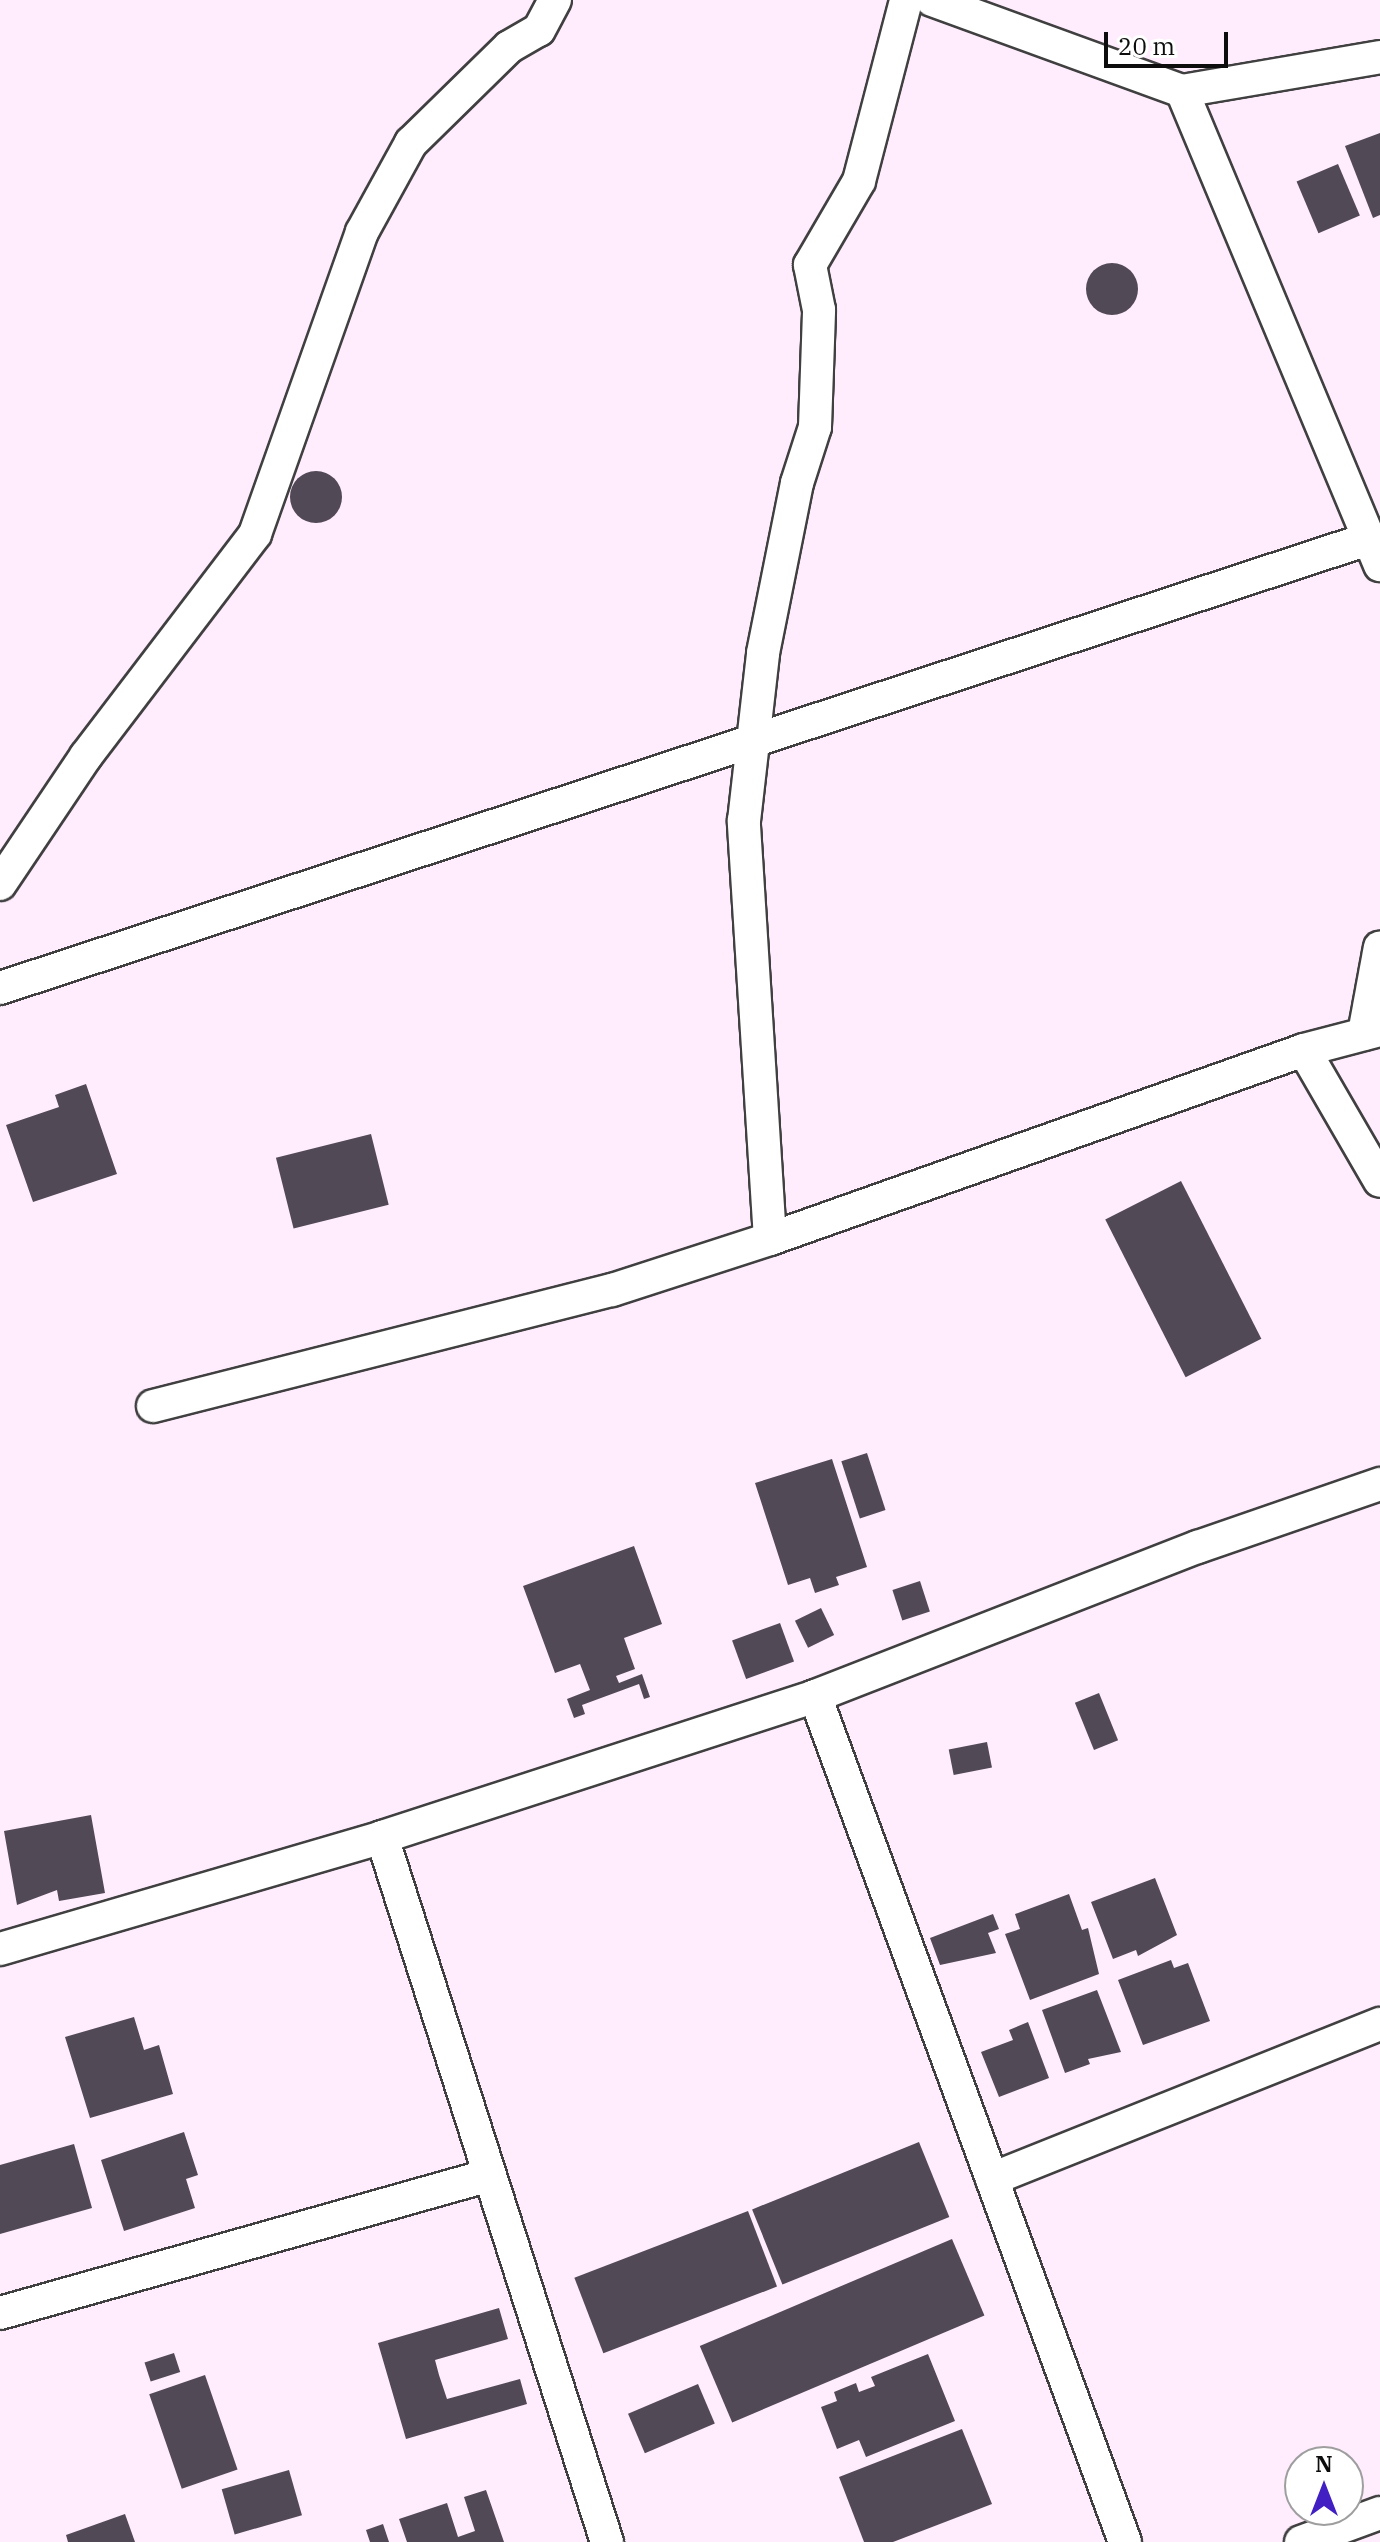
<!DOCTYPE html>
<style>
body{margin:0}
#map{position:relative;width:1380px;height:2542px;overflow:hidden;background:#ffedfe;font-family:"IBM Plex Serif",serif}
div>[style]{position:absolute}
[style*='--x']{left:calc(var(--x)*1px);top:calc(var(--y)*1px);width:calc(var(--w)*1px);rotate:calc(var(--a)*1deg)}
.building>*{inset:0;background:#514956;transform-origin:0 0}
.round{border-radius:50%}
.roads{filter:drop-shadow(2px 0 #404040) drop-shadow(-2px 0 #404040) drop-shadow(0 2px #404040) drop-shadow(0 -2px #404040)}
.minor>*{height:32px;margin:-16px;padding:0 16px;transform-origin:16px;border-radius:16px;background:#fff}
span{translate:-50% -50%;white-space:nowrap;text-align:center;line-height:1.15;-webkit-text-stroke:8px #fff;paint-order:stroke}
.north{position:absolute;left:1284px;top:2446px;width:80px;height:80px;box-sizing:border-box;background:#fff;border:2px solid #9e9e9e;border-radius:50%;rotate:0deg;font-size:22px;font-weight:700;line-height:32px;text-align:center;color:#0d0d0d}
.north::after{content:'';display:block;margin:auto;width:28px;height:36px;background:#411fc3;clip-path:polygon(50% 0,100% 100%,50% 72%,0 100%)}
.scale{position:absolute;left:1104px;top:32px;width:124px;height:36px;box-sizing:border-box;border:4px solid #0d0d0d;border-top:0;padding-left:10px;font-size:24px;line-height:28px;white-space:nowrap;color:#0d0d0d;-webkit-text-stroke:6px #fff;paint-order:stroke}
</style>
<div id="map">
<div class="building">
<i style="clip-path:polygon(1380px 133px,1380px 215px,1373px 218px,1345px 146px)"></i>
<i style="left:1338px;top:164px;width:56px;height:45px;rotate:67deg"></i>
<i class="round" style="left:1086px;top:263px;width:52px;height:52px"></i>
<i class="round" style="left:290px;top:471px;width:52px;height:52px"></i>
<i style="clip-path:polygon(86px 1084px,117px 1174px,33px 1202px,6px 1125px,59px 1107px,55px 1095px)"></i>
<i style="left:371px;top:1134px;width:73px;height:98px;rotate:76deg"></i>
<i style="left:1181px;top:1181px;width:177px;height:85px;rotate:63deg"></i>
<i style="left:867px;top:1453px;width:60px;height:27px;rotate:72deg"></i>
<i style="clip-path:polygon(832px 1459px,867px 1567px,836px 1577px,839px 1585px,815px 1593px,810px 1578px,788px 1585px,755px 1483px)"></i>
<i style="clip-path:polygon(634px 1546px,662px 1624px,624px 1638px,635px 1669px,616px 1676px,619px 1683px,642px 1674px,650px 1697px,644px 1699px,639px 1684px,582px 1705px,585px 1714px,574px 1718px,567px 1699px,590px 1690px,580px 1664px,555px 1673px,523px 1586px)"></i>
<i style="left:920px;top:1581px;width:32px;height:29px;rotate:72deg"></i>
<i style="left:821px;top:1608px;width:30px;height:29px;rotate:64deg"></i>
<i style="left:780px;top:1623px;width:41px;height:51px;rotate:70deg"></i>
<i style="left:1099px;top:1693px;width:51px;height:26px;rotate:68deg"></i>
<i style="left:987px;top:1742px;width:26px;height:39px;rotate:79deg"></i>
<i style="clip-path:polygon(91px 1815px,105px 1893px,59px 1901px,57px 1890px,17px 1905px,4px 1831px)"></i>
<i style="clip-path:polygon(1155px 1878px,1177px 1935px,1138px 1956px,1136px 1950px,1113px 1959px,1091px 1902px)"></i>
<i style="clip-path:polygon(1069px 1894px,1082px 1930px,1088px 1928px,1099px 1974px,1030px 2000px,1005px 1934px,1020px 1929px,1015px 1914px)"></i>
<i style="clip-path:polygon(993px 1914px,999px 1929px,988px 1933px,996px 1953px,940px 1965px,930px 1938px)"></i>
<i style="clip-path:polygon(1171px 1960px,1174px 1968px,1188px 1963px,1210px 2021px,1143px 2045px,1118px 1980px)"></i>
<i style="clip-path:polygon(1097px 1990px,1121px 2052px,1088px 2059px,1090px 2064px,1065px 2073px,1042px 2010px)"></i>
<i style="clip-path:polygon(134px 2017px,144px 2050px,159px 2045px,173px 2094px,90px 2118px,65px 2037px)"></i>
<i style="clip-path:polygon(1028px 2022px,1049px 2078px,999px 2097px,981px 2052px,1013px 2040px,1009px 2030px)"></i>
<i style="clip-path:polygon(184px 2132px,198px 2175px,186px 2179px,195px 2208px,124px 2231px,101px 2160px)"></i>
<i style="left:919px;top:2142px;width:81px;height:180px;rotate:68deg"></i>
<i style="clip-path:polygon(74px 2144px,92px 2208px,0 2234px,0 2165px)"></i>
<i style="left:748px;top:2211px;width:81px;height:186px;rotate:69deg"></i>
<i style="left:952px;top:2239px;width:83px;height:274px;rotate:67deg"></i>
<i style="clip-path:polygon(499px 2308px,508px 2339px,435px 2360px,439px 2375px,447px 2399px,520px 2379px,527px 2404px,406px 2439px,378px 2343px)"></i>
<i style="left:174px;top:2353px;width:20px;height:31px;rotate:72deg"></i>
<i style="clip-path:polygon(928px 2354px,955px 2421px,866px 2457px,859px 2440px,837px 2449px,821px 2407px,837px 2401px,834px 2392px,856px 2383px,859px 2392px,875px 2386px,871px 2377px)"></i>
<i style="left:205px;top:2375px;width:100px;height:59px;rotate:71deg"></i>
<i style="left:698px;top:2384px;width:43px;height:76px;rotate:67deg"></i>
<i style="clip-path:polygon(962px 2429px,992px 2504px,893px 2542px,864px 2542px,839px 2477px)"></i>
<i style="left:289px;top:2470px;width:47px;height:70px;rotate:74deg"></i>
<i style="clip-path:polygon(486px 2490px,504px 2542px,407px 2542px,399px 2519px,447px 2503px,458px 2537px,475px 2531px,464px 2497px)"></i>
<i style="clip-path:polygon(125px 2514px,135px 2542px,68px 2542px,66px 2535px)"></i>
<i style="clip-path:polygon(383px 2524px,389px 2542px,370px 2542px,366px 2530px)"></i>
</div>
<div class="roads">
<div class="minor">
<i style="--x:932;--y:0;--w:266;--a:20"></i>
<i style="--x:1182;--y:91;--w:514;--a:67.33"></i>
<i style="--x:1182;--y:91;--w:201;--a:-9.7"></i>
<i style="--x:0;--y:884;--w:154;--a:-56.1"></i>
<i style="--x:86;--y:756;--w:279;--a:-52.7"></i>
<i style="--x:255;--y:534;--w:320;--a:-70.5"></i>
<i style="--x:362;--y:232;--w:102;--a:-61.2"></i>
<i style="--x:411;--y:143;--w:137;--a:-44.4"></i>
<i style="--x:509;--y:47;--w:34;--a:-30"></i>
<i style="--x:539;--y:30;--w:34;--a:-62"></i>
<i style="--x:0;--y:988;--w:1440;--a:-18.17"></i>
<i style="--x:1364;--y:1034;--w:88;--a:-79.6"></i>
<i style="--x:1304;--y:1050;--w:151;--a:59.9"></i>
<i style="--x:770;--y:1239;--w:419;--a:-93.6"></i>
<i style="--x:744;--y:821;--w:169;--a:-83.5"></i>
<i style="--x:763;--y:653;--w:173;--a:-78.7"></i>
<i style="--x:797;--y:483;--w:59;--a:-72.2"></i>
<i style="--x:815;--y:427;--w:117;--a:-88"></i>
<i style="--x:819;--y:310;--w:46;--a:-101.3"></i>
<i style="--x:810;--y:265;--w:97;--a:-59.7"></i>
<i style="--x:859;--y:181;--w:187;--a:-75.4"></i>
<i style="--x:153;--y:1406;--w:473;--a:-14.2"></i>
<i style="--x:612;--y:1290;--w:166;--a:-17.9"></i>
<i style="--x:770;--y:1239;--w:566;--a:-19.49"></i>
<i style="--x:1304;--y:1050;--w:79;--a:-14.7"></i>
<i style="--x:382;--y:1837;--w:740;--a:72.3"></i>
<i style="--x:0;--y:1949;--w:398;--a:-16.3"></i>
<i style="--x:382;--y:1837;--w:455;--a:-18"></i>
<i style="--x:992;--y:2179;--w:418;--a:-21.8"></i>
<i style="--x:0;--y:2313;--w:509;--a:-15.73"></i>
<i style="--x:1125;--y:2542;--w:901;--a:-110.12"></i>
<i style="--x:815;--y:1696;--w:411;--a:-21.3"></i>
<i style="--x:1198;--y:1547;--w:193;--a:-19.1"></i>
<i style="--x:1301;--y:2542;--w:84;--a:-20.2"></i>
</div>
</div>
<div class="north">N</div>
<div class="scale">20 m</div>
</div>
